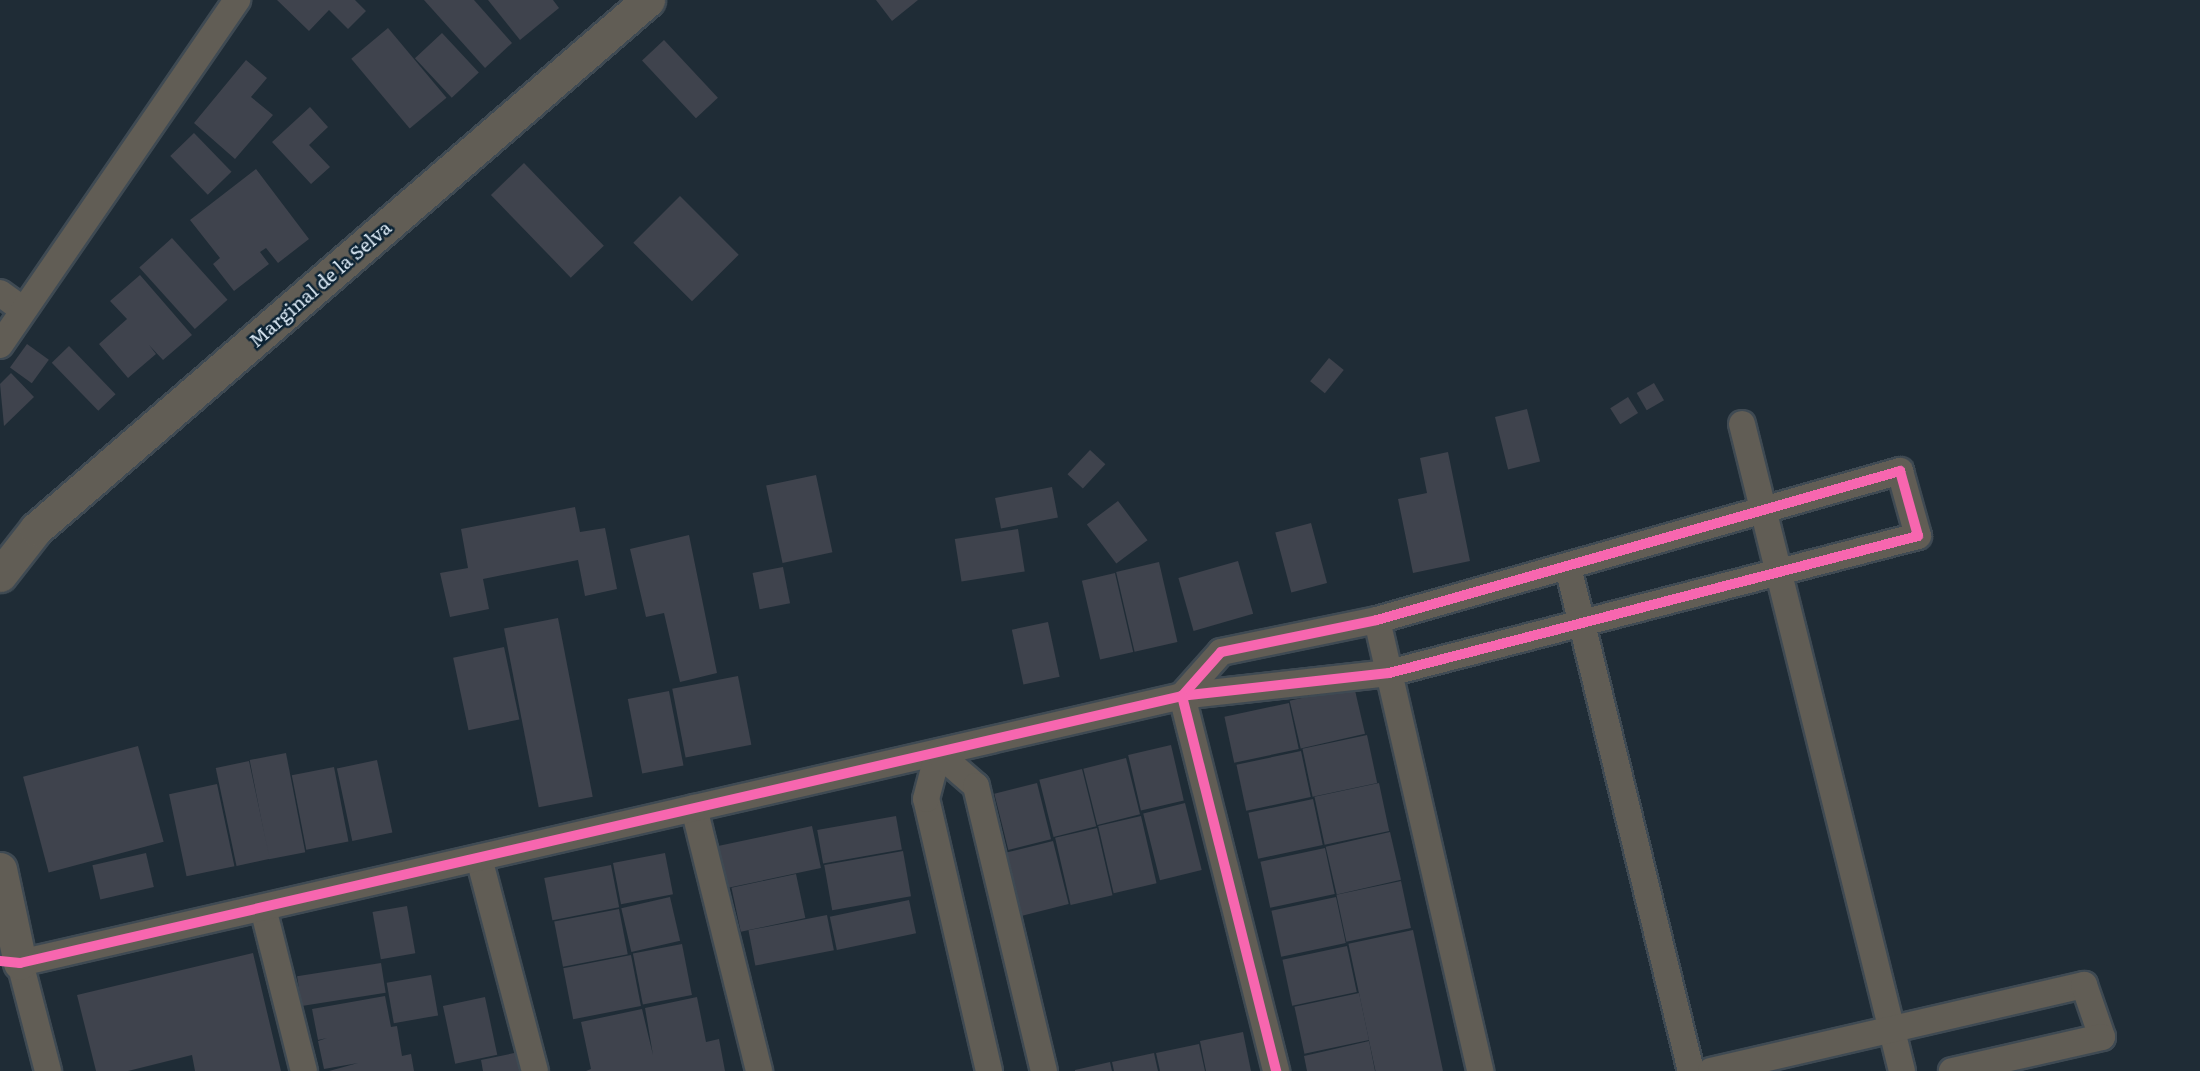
<!DOCTYPE html>
<style>
body{margin:0}
#map{position:relative;width:2200px;height:1071px;overflow:hidden;background:#1f2c36;font-family:Literata,serif}
div>[style]{position:absolute}
[style*='--x']{left:calc(var(--x)*1px);top:calc(var(--y)*1px);width:calc(var(--w)*1px);rotate:calc(var(--a)*1deg)}
.building>*{inset:0;background:#3f434d;transform-origin:0 0}
.roads{filter:drop-shadow(2px 0 #3f4a53) drop-shadow(-2px 0 #3f4a53) drop-shadow(0 2px #3f4a53) drop-shadow(0 -2px #3f4a53)}
.minor>*{height:26px;margin:-13px;padding:0 13px;transform-origin:13px;border-radius:13px;background:#615d55}
.tertiary>*{height:33px;margin:-16.5px;padding:0 16.5px;transform-origin:16.5px;border-radius:16.5px;background:#615d55}
.cycleway>*{height:10px;margin:-5px;padding:0 5px;transform-origin:5px;border-radius:5px;background:#f766af}
span{translate:-50% -50%;white-space:nowrap;text-align:center;line-height:1.15;-webkit-text-stroke:5px #0c2334;paint-order:stroke}
.street-label{font-size:19px;color:#ddebf7}
</style>
<div id="map">
<div class="building">
<i style="clip-path:polygon(277px 0,355px 0,366px 11px,348px 29px,329px 10px,309px 31px)"></i>
<i style="clip-path:polygon(424px 0,474px 0,512px 43px,485px 68px)"></i>
<i style="clip-path:polygon(488px 0,553px 0,559px 8px,520px 40px)"></i>
<i style="clip-path:polygon(876px 0,918px 0,892px 21px)"></i>
<i style="left:388px;top:28px;width:91px;height:48px;rotate:50deg"></i>
<i style="left:442px;top:33px;width:54px;height:37px;rotate:47deg"></i>
<i style="left:664px;top:40px;width:79px;height:30px;rotate:47deg"></i>
<i style="clip-path:polygon(246px 60px,267px 78px,251px 97px,273px 115px,235px 159px,194px 123px)"></i>
<i style="clip-path:polygon(310px 107px,328px 127px,309px 145px,330px 167px,311px 184px,272px 142px)"></i>
<i style="left:194px;top:133px;width:54px;height:33px;rotate:46deg"></i>
<i style="left:524px;top:163px;width:115px;height:46px;rotate:46deg"></i>
<i style="clip-path:polygon(256px 169px,309px 239px,278px 263px,266px 248px,260px 252px,269px 264px,234px 291px,213px 264px,220px 258px,190px 220px)"></i>
<i style="left:680px;top:196px;width:83px;height:66px;rotate:45deg"></i>
<i style="left:172px;top:238px;width:83px;height:44px;rotate:48deg"></i>
<i style="clip-path:polygon(140px 275px,192px 335px,163px 360px,149px 345px,156px 354px,128px 378px,99px 344px,127px 319px,110px 301px)"></i>
<i style="left:27px;top:344px;width:27px;height:29px;rotate:36deg"></i>
<i style="left:69px;top:346px;width:67px;height:24px;rotate:46deg"></i>
<i style="left:1329px;top:358px;width:19px;height:30px;rotate:39deg"></i>
<i style="clip-path:polygon(11px 373px,34px 397px,4px 426px,0 384px)"></i>
<i style="left:1654px;top:383px;width:20px;height:20px;rotate:60deg"></i>
<i style="left:1628px;top:397px;width:19px;height:21px;rotate:58deg"></i>
<i style="left:1527px;top:409px;width:54px;height:33px;rotate:76deg"></i>
<i style="left:1090px;top:450px;width:21px;height:33px;rotate:43deg"></i>
<i style="clip-path:polygon(1448px 452px,1470px 561px,1413px 573px,1398px 499px,1427px 493px,1420px 458px)"></i>
<i style="left:816px;top:475px;width:79px;height:51px;rotate:78deg"></i>
<i style="left:1052px;top:487px;width:31px;height:58px;rotate:79deg"></i>
<i style="left:1118px;top:501px;width:49px;height:39px;rotate:53deg"></i>
<i style="clip-path:polygon(575px 507px,580px 532px,605px 528px,617px 589px,585px 596px,578px 560px,483px 579px,489px 609px,450px 617px,440px 573px,468px 568px,461px 529px)"></i>
<i style="left:1311px;top:523px;width:62px;height:37px;rotate:75deg"></i>
<i style="left:1018px;top:529px;width:43px;height:64px;rotate:81deg"></i>
<i style="clip-path:polygon(689px 535px,717px 673px,680px 682px,664px 613px,646px 617px,630px 549px)"></i>
<i style="left:1238px;top:561px;width:55px;height:62px;rotate:74deg"></i>
<i style="left:1159px;top:562px;width:82px;height:44px;rotate:77deg"></i>
<i style="left:783px;top:567px;width:37px;height:31px;rotate:79deg"></i>
<i style="left:1115px;top:573px;width:81px;height:34px;rotate:77deg"></i>
<i style="left:558px;top:618px;width:182px;height:55px;rotate:79deg"></i>
<i style="left:1048px;top:622px;width:56px;height:37px;rotate:78deg"></i>
<i style="left:504px;top:647px;width:74px;height:52px;rotate:78deg"></i>
<i style="left:738px;top:676px;width:70px;height:67px;rotate:79deg"></i>
<i style="left:1354px;top:686px;width:49px;height:66px;rotate:77deg"></i>
<i style="left:669px;top:691px;width:76px;height:42px;rotate:79deg"></i>
<i style="left:1289px;top:703px;width:47px;height:66px;rotate:78deg"></i>
<i style="left:1367px;top:735px;width:49px;height:66px;rotate:78deg"></i>
<i style="left:1171px;top:745px;width:57px;height:44px;rotate:77deg"></i>
<i style="left:138px;top:746px;width:99px;height:119px;rotate:75deg"></i>
<i style="left:1301px;top:751px;width:47px;height:66px;rotate:78deg"></i>
<i style="left:286px;top:753px;width:101px;height:37px;rotate:79deg"></i>
<i style="left:1126px;top:758px;width:58px;height:44px;rotate:76deg"></i>
<i style="left:377px;top:760px;width:74px;height:41px;rotate:78deg"></i>
<i style="left:249px;top:761px;width:100px;height:34px;rotate:78deg"></i>
<i style="left:334px;top:767px;width:76px;height:43px;rotate:79deg"></i>
<i style="left:1082px;top:769px;width:59px;height:44px;rotate:76deg"></i>
<i style="left:1037px;top:783px;width:58px;height:44px;rotate:76deg"></i>
<i style="left:1379px;top:783px;width:49px;height:66px;rotate:78deg"></i>
<i style="left:217px;top:784px;width:84px;height:49px;rotate:78deg"></i>
<i style="left:1313px;top:799px;width:47px;height:66px;rotate:78deg"></i>
<i style="left:1185px;top:803px;width:69px;height:43px;rotate:76deg"></i>
<i style="left:896px;top:816px;width:34px;height:80px;rotate:80deg"></i>
<i style="left:1141px;top:816px;width:69px;height:44px;rotate:77deg"></i>
<i style="left:812px;top:826px;width:43px;height:102px;rotate:78deg"></i>
<i style="left:1097px;top:828px;width:69px;height:43px;rotate:77deg"></i>
<i style="left:1390px;top:832px;width:49px;height:66px;rotate:77deg"></i>
<i style="left:1053px;top:841px;width:65px;height:49px;rotate:76deg"></i>
<i style="left:1325px;top:848px;width:47px;height:66px;rotate:78deg"></i>
<i style="left:903px;top:851px;width:46px;height:80px;rotate:80deg"></i>
<i style="left:146px;top:853px;width:35px;height:55px;rotate:77deg"></i>
<i style="left:665px;top:853px;width:42px;height:53px;rotate:79deg"></i>
<i style="left:611px;top:865px;width:43px;height:68px;rotate:79deg"></i>
<i style="left:796px;top:874px;width:45px;height:66px;rotate:78deg"></i>
<i style="left:1401px;top:881px;width:48px;height:66px;rotate:78deg"></i>
<i style="left:670px;top:897px;width:45px;height:50px;rotate:77deg"></i>
<i style="left:1336px;top:897px;width:47px;height:66px;rotate:78deg"></i>
<i style="left:909px;top:900px;width:34px;height:81px;rotate:78deg"></i>
<i style="left:407px;top:906px;width:48px;height:35px;rotate:80deg"></i>
<i style="left:619px;top:909px;width:46px;height:66px;rotate:79deg"></i>
<i style="left:827px;top:915px;width:36px;height:80px;rotate:79deg"></i>
<i style="left:1413px;top:930px;width:144px;height:66px;rotate:78deg"></i>
<i style="left:682px;top:944px;width:52px;height:50px;rotate:79deg"></i>
<i style="left:1347px;top:946px;width:47px;height:66px;rotate:78deg"></i>
<i style="clip-path:polygon(253px 953px,281px 1071px,195px 1071px,192px 1055px,128px 1071px,96px 1071px,77px 995px)"></i>
<i style="left:631px;top:955px;width:52px;height:69px;rotate:79deg"></i>
<i style="left:381px;top:963px;width:30px;height:85px;rotate:81deg"></i>
<i style="left:431px;top:975px;width:41px;height:45px;rotate:80deg"></i>
<i style="left:1359px;top:993px;width:48px;height:66px;rotate:78deg"></i>
<i style="clip-path:polygon(385px 996px,391px 1027px,397px 1026px,402px 1056px,411px 1054px,414px 1071px,329px 1071px,358px 1063px,324px 1069px,318px 1041px,327px 1038px,318px 1040px,312px 1009px)"></i>
<i style="left:485px;top:997px;width:59px;height:43px;rotate:78deg"></i>
<i style="clip-path:polygon(697px 997px,706px 1042px,719px 1039px,725px 1071px,586px 1071px,591px 1069px,581px 1022px,642px 1009px,653px 1055px,645px 1008px)"></i>
<i style="clip-path:polygon(1243px 1032px,1251px 1071px,1206px 1071px,1200px 1041px)"></i>
<i style="clip-path:polygon(1369px 1041px,1375px 1071px,1307px 1071px,1304px 1056px)"></i>
<i style="clip-path:polygon(1199px 1044px,1205px 1071px,1160px 1071px,1156px 1053px)"></i>
<i style="clip-path:polygon(524px 1051px,528px 1071px,483px 1071px,481px 1060px)"></i>
<i style="clip-path:polygon(1154px 1053px,1158px 1071px,1114px 1071px,1112px 1062px)"></i>
<i style="clip-path:polygon(1110px 1062px,1112px 1071px,1075px 1071px,1075px 1070px)"></i>
</div>
<div class="roads">
<div class="minor">
<i style="--x:0;--y:293;--w:27;--a:36"></i>
<i style="--x:0;--y:345;--w:419;--a:-55.5"></i>
<i style="--x:1742;--y:424;--w:666;--a:76.11"></i>
<i style="--x:1900;--y:471;--w:67;--a:74.5"></i>
<i style="--x:1918;--y:536;--w:546;--a:165.48"></i>
<i style="--x:1389;--y:673;--w:208;--a:173.7"></i>
<i style="--x:1182;--y:696;--w:59;--a:-48.4"></i>
<i style="--x:1221;--y:652;--w:159;--a:-11.6"></i>
<i style="--x:1377;--y:620;--w:544;--a:-15.9"></i>
<i style="--x:1568;--y:567;--w:519;--a:76.29"></i>
<i style="--x:1377;--y:620;--w:463;--a:77.1"></i>
<i style="--x:694;--y:808;--w:271;--a:76.1"></i>
<i style="--x:479;--y:858;--w:220;--a:75.3"></i>
<i style="--x:263;--y:908;--w:168;--a:75.9"></i>
<i style="--x:48;--y:1071;--w:112;--a:-104.5"></i>
<i style="--x:20;--y:963;--w:1192;--a:-12.94"></i>
<i style="--x:1182;--y:696;--w:387;--a:75.9"></i>
<i style="--x:989;--y:1071;--w:279;--a:-103"></i>
<i style="--x:926;--y:799;--w:48;--a:-75.4"></i>
<i style="--x:938;--y:753;--w:50;--a:41"></i>
<i style="--x:976;--y:786;--w:293;--a:76.6"></i>
<i style="--x:1711;--y:1071;--w:383;--a:-13"></i>
<i style="--x:2084;--y:985;--w:55;--a:70.9"></i>
<i style="--x:2102;--y:1037;--w:154;--a:167.2"></i>
</div>
<div class="tertiary">
<i style="--x:0;--y:575;--w:58;--a:-52"></i>
<i style="--x:36;--y:529;--w:809;--a:-40.84"></i>
<i style="--x:0;--y:869;--w:96;--a:78"></i>
</div>
</div>
<div class="cycleway">
<i style="--x:1900;--y:471;--w:67;--a:74.5"></i>
<i style="--x:1918;--y:536;--w:546;--a:165.48"></i>
<i style="--x:1389;--y:673;--w:208;--a:173.7"></i>
<i style="--x:1182;--y:696;--w:59;--a:-48.4"></i>
<i style="--x:1221;--y:652;--w:159;--a:-11.6"></i>
<i style="--x:1377;--y:620;--w:544;--a:-15.9"></i>
<i style="--x:0;--y:961;--w:20;--a:6"></i>
<i style="--x:20;--y:963;--w:1192;--a:-12.94"></i>
<i style="--x:1182;--y:696;--w:387;--a:75.9"></i>
</div>
<div class="street-label">
<span style="left:320px;top:284px;rotate:-41deg">Marginal de la Selva</span>
</div>
</div>
